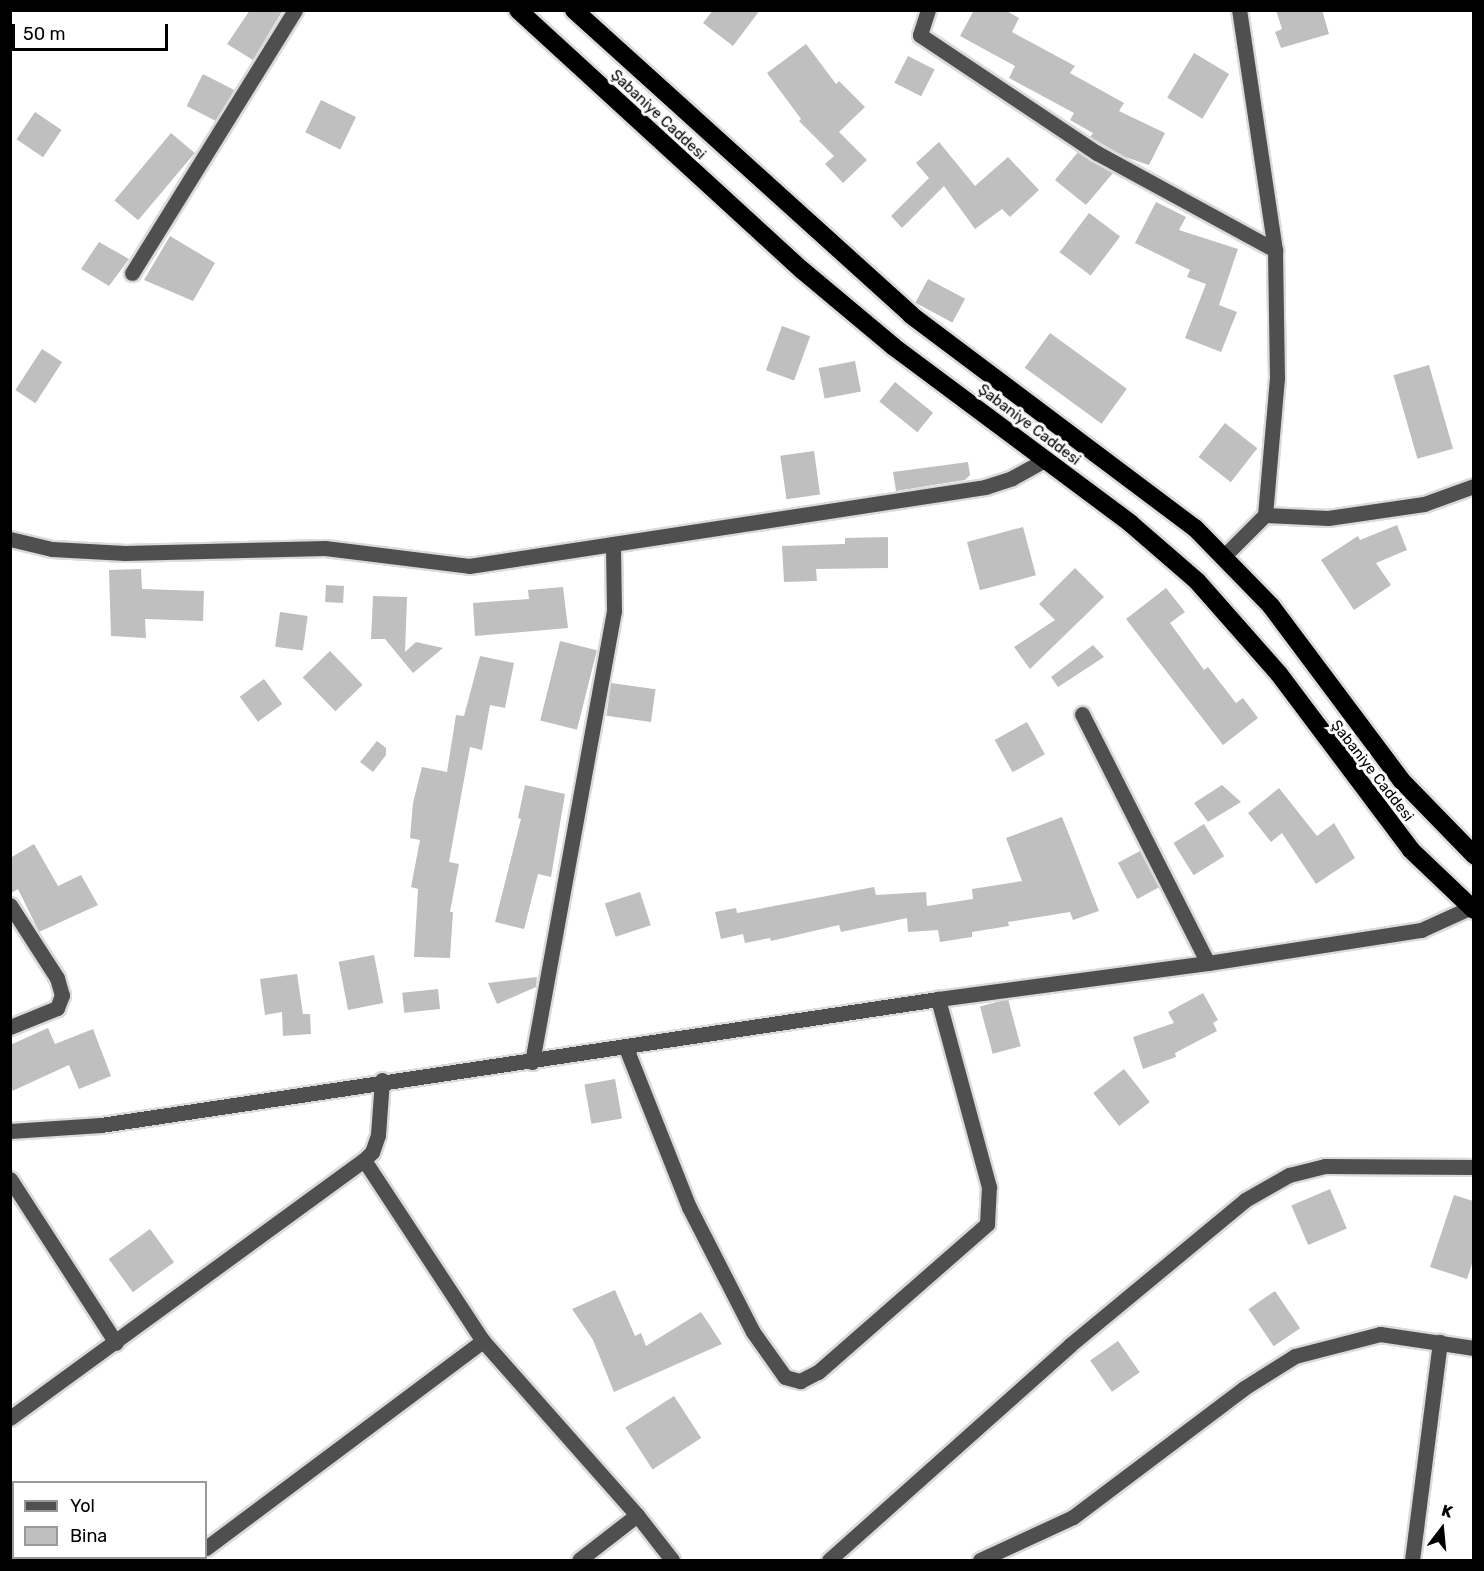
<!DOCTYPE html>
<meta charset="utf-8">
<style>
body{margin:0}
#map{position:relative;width:1484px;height:1571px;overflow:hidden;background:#fff;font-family:Rubik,sans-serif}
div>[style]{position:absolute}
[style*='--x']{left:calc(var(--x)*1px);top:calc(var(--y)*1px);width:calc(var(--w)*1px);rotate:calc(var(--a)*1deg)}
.building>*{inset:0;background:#bfbfbf;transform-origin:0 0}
.roads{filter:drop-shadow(2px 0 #dbdbdb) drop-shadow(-2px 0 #dbdbdb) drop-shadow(0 2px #dbdbdb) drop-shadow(0 -2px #dbdbdb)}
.minor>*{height:15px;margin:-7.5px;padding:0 7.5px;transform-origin:7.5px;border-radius:7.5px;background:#4f4f4f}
.highway>*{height:18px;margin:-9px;padding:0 9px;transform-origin:9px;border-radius:9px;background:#000}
span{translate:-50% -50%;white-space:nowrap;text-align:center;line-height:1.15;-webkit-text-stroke:6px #fff;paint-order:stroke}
.street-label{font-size:15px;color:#000}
.frame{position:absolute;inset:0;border:12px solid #000;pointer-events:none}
.legend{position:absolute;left:12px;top:1481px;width:195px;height:78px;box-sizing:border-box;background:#fff;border:2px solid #999;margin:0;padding:8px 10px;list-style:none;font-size:18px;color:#000}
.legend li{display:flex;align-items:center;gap:12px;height:30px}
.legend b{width:30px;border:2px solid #999}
.north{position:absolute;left:1412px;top:1499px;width:60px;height:60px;-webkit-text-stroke:4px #fff;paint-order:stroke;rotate:16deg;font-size:16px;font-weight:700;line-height:24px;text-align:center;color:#000}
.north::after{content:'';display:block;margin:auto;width:21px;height:27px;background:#000;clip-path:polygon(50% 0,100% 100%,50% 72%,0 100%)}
.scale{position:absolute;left:12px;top:24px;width:156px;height:27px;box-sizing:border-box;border:3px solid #000;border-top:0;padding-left:8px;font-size:18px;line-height:21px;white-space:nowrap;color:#000;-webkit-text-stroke:4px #fff;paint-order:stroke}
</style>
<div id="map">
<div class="building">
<i style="clip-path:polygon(250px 10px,283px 10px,253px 60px,227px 44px)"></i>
<i style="clip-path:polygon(713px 10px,760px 10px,733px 46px,703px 23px)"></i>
<i style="clip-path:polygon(974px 10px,1005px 10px,1019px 18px,1012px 32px,1075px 66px,1070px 73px,1124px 103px,1119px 111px,1165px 133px,1149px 165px,1125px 157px,1090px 137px,1093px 133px,1070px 120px,1074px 113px,1009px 78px,1015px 66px,960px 36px)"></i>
<i style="clip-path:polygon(1276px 10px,1322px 10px,1329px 34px,1281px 48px,1275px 32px,1282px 29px)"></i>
<i style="clip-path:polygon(806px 44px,836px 84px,839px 81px,865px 107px,839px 132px,867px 160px,843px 183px,825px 164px,834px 156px,799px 121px,801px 119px,767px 73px)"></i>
<i style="left:1194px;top:53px;width:41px;height:52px;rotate:31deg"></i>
<i style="left:908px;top:56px;width:30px;height:30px;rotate:27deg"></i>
<i style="left:203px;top:74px;width:35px;height:36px;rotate:27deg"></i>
<i style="left:321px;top:100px;width:39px;height:36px;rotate:26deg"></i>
<i style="left:35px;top:112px;width:32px;height:33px;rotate:34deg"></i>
<i style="left:171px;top:133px;width:31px;height:88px;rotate:40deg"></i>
<i style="clip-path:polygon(939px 142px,975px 186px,1008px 157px,1039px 190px,1010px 217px,1002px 209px,975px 229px,944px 186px,902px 228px,891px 216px,929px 178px,916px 163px)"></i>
<i style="clip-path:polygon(1078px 152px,1113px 173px,1086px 205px,1055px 180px)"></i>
<i style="clip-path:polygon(1156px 202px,1186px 217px,1179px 230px,1238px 249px,1219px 305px,1237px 312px,1221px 352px,1185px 338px,1206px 284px,1187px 277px,1190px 270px,1135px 243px)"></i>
<i style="left:1089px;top:213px;width:39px;height:49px;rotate:37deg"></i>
<i style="clip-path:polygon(170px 236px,215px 263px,193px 301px,144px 280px)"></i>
<i style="clip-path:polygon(99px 242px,129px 259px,109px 286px,81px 269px)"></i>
<i style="left:928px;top:279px;width:42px;height:27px;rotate:28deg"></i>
<i style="left:782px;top:326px;width:30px;height:47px;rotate:20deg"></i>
<i style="left:1050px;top:333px;width:95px;height:43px;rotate:36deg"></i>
<i style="left:42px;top:349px;width:24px;height:49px;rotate:33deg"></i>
<i style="left:855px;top:361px;width:31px;height:37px;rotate:79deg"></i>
<i style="left:1429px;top:365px;width:87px;height:37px;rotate:74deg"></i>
<i style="left:895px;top:382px;width:49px;height:25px;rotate:39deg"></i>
<i style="left:1225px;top:423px;width:41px;height:43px;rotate:38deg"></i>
<i style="left:814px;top:451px;width:44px;height:34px;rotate:82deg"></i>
<i style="clip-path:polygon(968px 462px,970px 475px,965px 480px,896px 491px,893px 472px)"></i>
<i style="clip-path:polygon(1397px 525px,1407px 550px,1376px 563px,1391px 585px,1354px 610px,1321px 560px,1358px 536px,1360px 540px)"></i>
<i style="left:1023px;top:527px;width:50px;height:58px;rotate:75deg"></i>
<i style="clip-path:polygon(888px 537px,888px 568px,816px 569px,817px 581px,784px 582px,782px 546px,845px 544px,845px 538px)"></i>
<i style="clip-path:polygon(1075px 568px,1104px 597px,1030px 669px,1014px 647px,1055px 620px,1039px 604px)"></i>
<i style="clip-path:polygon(141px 569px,142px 589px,204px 591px,203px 621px,145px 619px,146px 638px,111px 636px,109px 570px)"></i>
<i style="left:326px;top:585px;width:18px;height:17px;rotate:3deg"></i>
<i style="clip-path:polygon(563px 587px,568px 628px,475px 636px,473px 603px,529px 599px,528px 590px)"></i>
<i style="clip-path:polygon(1166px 588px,1185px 612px,1170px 623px,1204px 670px,1208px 667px,1236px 703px,1243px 698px,1258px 718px,1223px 745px,1126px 619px)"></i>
<i style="clip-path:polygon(373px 596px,407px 597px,405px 652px,416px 642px,443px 648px,413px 673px,385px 639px,371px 639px)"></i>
<i style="left:280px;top:612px;width:28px;height:35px;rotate:8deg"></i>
<i style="left:560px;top:641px;width:38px;height:82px;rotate:14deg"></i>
<i style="clip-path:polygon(1093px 645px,1104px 657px,1058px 687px,1051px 677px)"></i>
<i style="left:330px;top:651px;width:47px;height:38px;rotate:46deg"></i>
<i style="clip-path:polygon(480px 656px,514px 663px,505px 708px,490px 705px,482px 750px,470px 747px,449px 862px,459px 864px,450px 912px,453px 912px,450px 958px,414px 957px,418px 889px,411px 887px,420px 840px,410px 838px,413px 803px,422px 767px,447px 772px,456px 715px,464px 716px)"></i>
<i style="left:264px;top:679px;width:31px;height:30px;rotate:54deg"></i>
<i style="left:611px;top:683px;width:45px;height:33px;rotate:8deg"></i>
<i style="left:1027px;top:722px;width:37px;height:37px;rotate:61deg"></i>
<i style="clip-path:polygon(377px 741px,386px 748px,386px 755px,373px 772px,360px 762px)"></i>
<i style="clip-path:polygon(525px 785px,565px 794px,551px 877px,538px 874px,524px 929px,495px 922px,521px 819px,518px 818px)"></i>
<i style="clip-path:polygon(1222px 785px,1241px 802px,1208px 822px,1194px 803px)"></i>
<i style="clip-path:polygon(1279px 788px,1317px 836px,1334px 823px,1355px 858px,1316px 884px,1282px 833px,1271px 842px,1248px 813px)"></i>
<i style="clip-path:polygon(1062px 817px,1099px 911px,1073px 920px,1070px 912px,1008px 922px,1009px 926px,972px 932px,972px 937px,940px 942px,938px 930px,908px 932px,907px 918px,841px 932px,839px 925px,771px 941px,770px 938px,745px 943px,743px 934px,721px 939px,715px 912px,736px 908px,737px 913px,874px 887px,876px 895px,926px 892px,927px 906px,973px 899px,972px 889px,1022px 881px,1006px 838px)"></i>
<i style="left:1204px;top:824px;width:38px;height:36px;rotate:58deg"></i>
<i style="clip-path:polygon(34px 844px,58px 886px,81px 875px,98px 905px,39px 932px,18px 889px,10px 894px,10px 858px)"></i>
<i style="left:1140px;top:851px;width:41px;height:25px;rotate:62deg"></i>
<i style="left:640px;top:892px;width:35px;height:37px;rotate:72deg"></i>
<i style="left:374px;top:955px;width:49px;height:36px;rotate:79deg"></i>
<i style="clip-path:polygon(297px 974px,303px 1014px,310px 1014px,311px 1034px,283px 1036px,282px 1012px,265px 1015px,260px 979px)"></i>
<i style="clip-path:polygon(537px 977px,536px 987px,497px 1004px,488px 983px)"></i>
<i style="left:438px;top:989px;width:20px;height:36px;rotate:84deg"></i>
<i style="clip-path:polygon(1203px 993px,1218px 1020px,1213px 1023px,1217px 1031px,1175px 1053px,1176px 1057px,1143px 1069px,1133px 1037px,1174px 1023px,1168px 1012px)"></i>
<i style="left:1008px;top:999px;width:49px;height:29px;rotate:75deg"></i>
<i style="clip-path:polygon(48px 1028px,55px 1044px,93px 1029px,111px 1076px,79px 1089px,69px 1065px,10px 1092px,10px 1045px)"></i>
<i style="left:1124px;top:1069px;width:42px;height:39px;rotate:52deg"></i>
<i style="left:615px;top:1079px;width:40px;height:31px;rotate:80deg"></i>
<i style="left:1330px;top:1189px;width:43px;height:42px;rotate:67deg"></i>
<i style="clip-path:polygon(1454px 1195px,1473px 1201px,1473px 1261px,1467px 1279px,1430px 1267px)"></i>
<i style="left:150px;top:1229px;width:41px;height:51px;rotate:54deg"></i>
<i style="clip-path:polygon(615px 1290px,635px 1336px,641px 1333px,646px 1346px,701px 1312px,722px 1344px,614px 1392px,593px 1340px,572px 1309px)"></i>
<i style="left:1275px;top:1291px;width:45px;height:32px;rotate:56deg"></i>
<i style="left:1118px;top:1341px;width:38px;height:34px;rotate:55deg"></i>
<i style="left:674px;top:1396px;width:50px;height:58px;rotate:57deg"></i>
</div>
<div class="roads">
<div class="minor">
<i style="--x:928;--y:10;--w:26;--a:108"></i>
<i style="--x:920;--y:35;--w:213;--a:33.7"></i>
<i style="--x:1097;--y:153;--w:203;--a:28.6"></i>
<i style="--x:132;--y:273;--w:309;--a:-58.2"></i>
<i style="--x:1265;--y:515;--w:63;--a:2.7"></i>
<i style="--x:1328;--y:518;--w:97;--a:-8.3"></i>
<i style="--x:1424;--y:504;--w:53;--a:-19.8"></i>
<i style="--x:10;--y:539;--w:43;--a:13.4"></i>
<i style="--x:52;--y:549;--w:73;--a:3.1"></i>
<i style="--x:125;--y:553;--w:200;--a:-1.4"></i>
<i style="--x:325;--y:548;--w:145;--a:7.1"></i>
<i style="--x:469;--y:566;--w:522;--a:-8.7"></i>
<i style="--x:985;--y:487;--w:28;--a:-18"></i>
<i style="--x:1012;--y:478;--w:38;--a:-29"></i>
<i style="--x:1223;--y:557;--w:59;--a:-45"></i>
<i style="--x:1265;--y:515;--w:138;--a:-85"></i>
<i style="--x:1277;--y:378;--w:128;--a:-90.9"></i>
<i style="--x:1275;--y:250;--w:243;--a:-98.5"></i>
<i style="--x:1082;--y:714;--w:279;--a:63.2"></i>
<i style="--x:10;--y:905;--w:87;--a:57.2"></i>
<i style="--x:57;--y:978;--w:18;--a:74"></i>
<i style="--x:62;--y:995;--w:14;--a:111"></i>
<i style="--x:57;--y:1008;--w:51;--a:158"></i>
<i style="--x:626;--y:1048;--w:171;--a:68.4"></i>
<i style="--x:689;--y:1207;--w:140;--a:62.9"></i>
<i style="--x:753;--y:1332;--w:55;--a:54.6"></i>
<i style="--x:785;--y:1377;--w:16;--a:15"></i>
<i style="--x:800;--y:1381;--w:20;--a:-27"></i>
<i style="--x:818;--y:1372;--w:225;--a:-41.2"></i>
<i style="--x:987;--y:1224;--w:37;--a:-87"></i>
<i style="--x:989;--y:1187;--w:195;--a:-105.2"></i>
<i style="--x:532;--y:1062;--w:458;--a:-79.7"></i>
<i style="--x:614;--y:611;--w:67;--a:-90.9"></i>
<i style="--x:382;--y:1080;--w:55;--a:94.2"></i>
<i style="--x:378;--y:1135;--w:18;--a:109"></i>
<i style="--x:372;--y:1152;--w:11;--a:135"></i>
<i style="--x:364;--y:1160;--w:217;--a:56.7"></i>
<i style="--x:483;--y:1341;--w:232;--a:48.5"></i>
<i style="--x:637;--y:1515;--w:73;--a:142.2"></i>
<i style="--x:10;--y:1131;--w:91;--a:-3.8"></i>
<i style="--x:101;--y:1125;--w:846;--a:-8.56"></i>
<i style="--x:938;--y:999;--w:272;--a:-7.6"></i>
<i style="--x:1208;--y:963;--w:216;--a:-8.8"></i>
<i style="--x:1421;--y:930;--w:58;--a:-24.4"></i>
<i style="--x:10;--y:1179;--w:195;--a:57.1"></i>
<i style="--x:10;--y:1418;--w:438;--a:-36.1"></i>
<i style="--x:637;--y:1515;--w:57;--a:52.1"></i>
<i style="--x:206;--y:1548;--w:346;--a:-36.8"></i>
<i style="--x:189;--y:1560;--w:4;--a:-27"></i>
<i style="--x:829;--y:1560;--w:323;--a:-41.7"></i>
<i style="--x:1070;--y:1345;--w:227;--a:-39.6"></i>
<i style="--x:1245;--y:1200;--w:51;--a:-29.6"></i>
<i style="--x:1289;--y:1175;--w:37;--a:-14"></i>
<i style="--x:1325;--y:1166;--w:149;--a:0.4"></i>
<i style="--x:980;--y:1560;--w:102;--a:-24.8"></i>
<i style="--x:1073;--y:1517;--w:214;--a:-37"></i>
<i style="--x:1244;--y:1388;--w:60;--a:-32.1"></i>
<i style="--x:1295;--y:1356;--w:88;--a:-14.5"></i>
<i style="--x:1380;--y:1334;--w:95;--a:8.5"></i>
<i style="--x:1412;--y:1560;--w:220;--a:-82.7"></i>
</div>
<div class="highway">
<i style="--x:518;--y:10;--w:385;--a:42.5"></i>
<i style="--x:802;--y:270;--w:120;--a:39.9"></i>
<i style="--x:894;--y:347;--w:294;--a:36.7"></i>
<i style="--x:1130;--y:523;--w:89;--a:40.9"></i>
<i style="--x:1197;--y:581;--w:124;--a:48.6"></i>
<i style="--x:1279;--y:674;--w:220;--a:53.1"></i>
<i style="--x:1411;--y:850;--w:87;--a:43.6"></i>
<i style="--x:574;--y:10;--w:455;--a:42.1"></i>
<i style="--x:911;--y:315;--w:355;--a:36.9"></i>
<i style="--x:1195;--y:528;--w:109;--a:45.7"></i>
<i style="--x:1271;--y:606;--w:217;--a:53.2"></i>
<i style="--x:1401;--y:780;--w:105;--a:45.8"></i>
</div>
</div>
<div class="street-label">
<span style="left:658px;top:115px;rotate:43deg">Şabaniye Caddesi</span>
<span style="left:1029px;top:425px;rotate:37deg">Şabaniye Caddesi</span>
<span style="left:1372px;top:771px;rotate:52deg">Şabaniye Caddesi</span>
</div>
<div class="frame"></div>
<ul class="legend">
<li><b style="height:8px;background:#4f4f4f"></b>Yol</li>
<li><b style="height:16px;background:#bfbfbf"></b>Bina</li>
</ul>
<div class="north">K</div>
<div class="scale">50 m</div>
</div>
